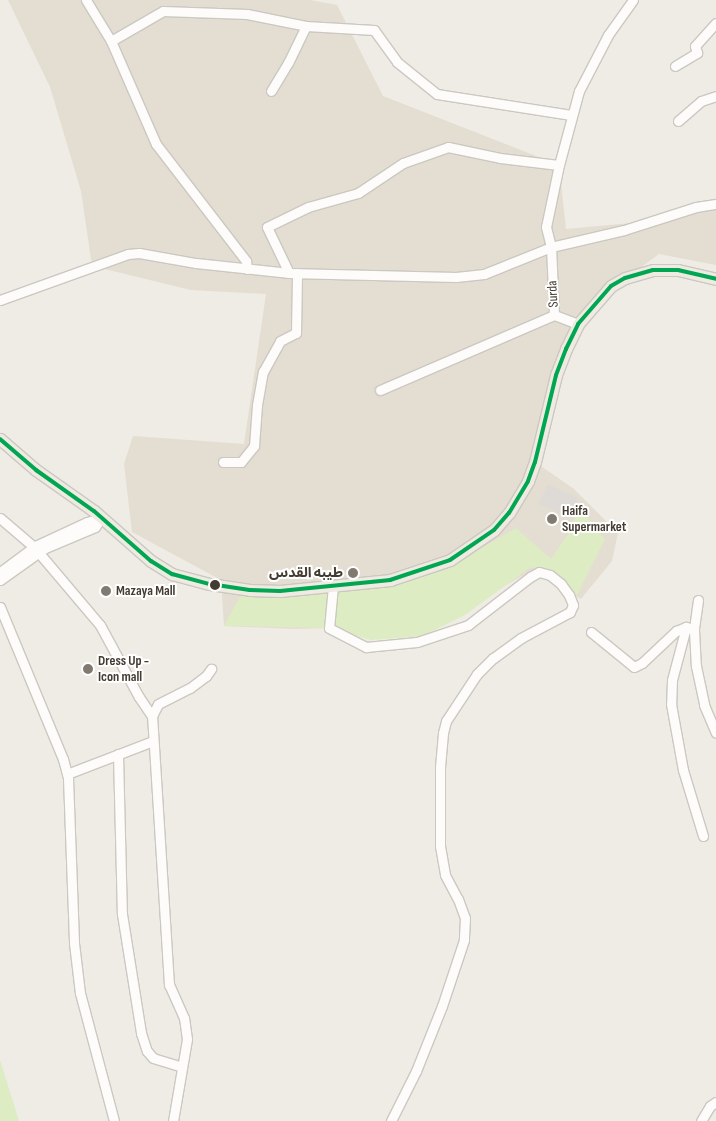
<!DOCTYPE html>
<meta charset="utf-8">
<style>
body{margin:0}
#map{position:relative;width:716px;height:1121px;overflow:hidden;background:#efece5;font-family:"Sofia Sans Condensed","Noto Sans Arabic",sans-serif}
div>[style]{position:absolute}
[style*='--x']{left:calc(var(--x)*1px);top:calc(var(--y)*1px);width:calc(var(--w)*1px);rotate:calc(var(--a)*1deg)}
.residential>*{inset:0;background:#e4ddd2}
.green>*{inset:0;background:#ddecc2}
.parking>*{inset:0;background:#dedbd6;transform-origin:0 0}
.roads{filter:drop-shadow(1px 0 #cbc8c1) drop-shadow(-1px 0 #cbc8c1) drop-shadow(0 1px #cbc8c1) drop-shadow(0 -1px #cbc8c1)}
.minor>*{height:9px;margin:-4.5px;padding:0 4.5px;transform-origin:4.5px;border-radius:4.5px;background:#fdfcfb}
.major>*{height:11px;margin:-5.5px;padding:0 5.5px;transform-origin:5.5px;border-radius:5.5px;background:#f0ebe2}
.bus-1>*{height:4px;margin:-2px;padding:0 2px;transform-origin:2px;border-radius:2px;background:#00a651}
.dots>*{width:14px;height:14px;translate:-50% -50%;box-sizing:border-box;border:2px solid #fff;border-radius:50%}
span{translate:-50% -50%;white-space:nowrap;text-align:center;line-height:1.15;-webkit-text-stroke:4px #fff;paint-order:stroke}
.street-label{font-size:14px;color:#443c32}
.poi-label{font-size:14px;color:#443c32;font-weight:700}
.left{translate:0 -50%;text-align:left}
.right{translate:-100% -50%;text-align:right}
</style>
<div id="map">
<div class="residential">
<i style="clip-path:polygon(8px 0,310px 0,337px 5px,383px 96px,559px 165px,566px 229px,653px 221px,716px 204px,716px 265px,659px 254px,599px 298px,560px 367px,535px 462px,574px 489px,618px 533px,612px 561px,581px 599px,531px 571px,460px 611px,329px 628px,293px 629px,224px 626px,221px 580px,132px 532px,124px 464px,133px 436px,244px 444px,266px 294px,191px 290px,92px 266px,81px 191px,50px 87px)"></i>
</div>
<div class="green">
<i style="clip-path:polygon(580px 506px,598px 532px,605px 539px,577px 595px,531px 567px,465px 615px,423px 636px,371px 640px,329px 628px,224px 626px,244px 589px,403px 583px,457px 562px,516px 528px,551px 559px,568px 534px)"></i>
<i style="clip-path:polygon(0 1060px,19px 1121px,0 1121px)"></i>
</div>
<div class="parking">
<i style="left:548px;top:484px;width:33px;height:22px;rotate:25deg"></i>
</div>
<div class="roads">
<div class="minor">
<i style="--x:86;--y:0;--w:48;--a:58.6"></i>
<i style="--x:111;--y:41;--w:112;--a:66.4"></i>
<i style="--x:156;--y:144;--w:148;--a:52.4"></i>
<i style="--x:246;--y:261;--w:8;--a:83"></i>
<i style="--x:111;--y:41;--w:60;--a:-30"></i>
<i style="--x:163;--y:11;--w:84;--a:2"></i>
<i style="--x:247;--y:14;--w:60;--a:11.5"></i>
<i style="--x:306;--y:26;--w:68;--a:3.4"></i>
<i style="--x:374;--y:30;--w:39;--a:54"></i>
<i style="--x:397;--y:62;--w:51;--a:38.7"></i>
<i style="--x:437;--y:94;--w:136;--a:8.9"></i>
<i style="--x:675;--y:66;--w:26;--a:-31"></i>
<i style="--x:697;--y:53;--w:7;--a:-106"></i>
<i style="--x:695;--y:46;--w:31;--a:-48"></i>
<i style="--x:271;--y:91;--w:33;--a:-59"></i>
<i style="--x:288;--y:63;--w:41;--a:-64.1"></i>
<i style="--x:678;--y:121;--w:30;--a:-41"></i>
<i style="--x:701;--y:101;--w:16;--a:-18"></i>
<i style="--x:289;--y:273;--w:51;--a:-115.6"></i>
<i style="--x:267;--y:227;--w:46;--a:-26"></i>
<i style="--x:308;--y:207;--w:52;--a:-15.6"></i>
<i style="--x:358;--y:193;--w:54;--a:-33.7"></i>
<i style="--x:403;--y:163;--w:48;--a:-19.6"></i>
<i style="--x:448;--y:147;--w:53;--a:11.9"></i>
<i style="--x:500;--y:158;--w:59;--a:6.8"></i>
<i style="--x:0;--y:300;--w:136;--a:-19.8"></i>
<i style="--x:128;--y:254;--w:11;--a:-5"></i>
<i style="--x:139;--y:253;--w:58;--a:10"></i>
<i style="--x:196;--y:263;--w:94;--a:6.1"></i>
<i style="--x:289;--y:273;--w:167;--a:1.4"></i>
<i style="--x:456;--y:277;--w:28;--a:-6"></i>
<i style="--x:484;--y:274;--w:72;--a:-21.9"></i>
<i style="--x:551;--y:247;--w:75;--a:-13.1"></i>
<i style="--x:624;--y:230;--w:76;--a:-17.7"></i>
<i style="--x:696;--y:207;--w:20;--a:-9"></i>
<i style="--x:578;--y:324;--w:26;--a:-159"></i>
<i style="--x:554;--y:315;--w:68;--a:-92.5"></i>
<i style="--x:551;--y:247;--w:21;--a:-104"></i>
<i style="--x:546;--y:227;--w:63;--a:-78.2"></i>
<i style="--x:559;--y:165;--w:77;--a:-74.9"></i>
<i style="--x:579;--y:91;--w:63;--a:-62.6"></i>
<i style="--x:608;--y:35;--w:43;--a:-54.5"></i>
<i style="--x:380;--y:390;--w:189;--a:-23.3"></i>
<i style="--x:223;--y:462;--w:18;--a:0"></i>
<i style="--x:241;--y:462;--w:21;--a:-51"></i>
<i style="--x:254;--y:446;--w:41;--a:-85.8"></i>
<i style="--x:257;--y:405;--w:34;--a:-80"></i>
<i style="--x:263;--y:372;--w:35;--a:-61"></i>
<i style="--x:280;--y:341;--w:18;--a:-27"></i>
<i style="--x:296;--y:333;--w:60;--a:-89"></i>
<i style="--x:0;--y:518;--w:45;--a:40.5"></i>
<i style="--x:34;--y:547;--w:102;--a:49.8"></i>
<i style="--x:100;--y:625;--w:82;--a:61.6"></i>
<i style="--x:139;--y:697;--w:23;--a:56"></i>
<i style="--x:0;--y:572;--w:44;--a:-36.6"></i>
<i style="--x:35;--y:546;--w:57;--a:-24.8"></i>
<i style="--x:87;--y:522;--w:15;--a:-16"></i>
<i style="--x:0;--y:580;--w:55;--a:-35.4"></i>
<i style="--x:45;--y:548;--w:54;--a:-22.8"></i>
<i style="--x:95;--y:527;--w:11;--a:-56"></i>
<i style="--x:333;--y:586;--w:42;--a:95.4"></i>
<i style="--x:329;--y:628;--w:42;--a:27.2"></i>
<i style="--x:366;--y:647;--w:51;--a:-5.6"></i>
<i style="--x:417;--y:642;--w:54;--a:-18.4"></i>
<i style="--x:468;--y:625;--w:78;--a:-37.7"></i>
<i style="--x:530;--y:577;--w:10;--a:-29"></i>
<i style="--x:539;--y:572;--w:11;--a:15"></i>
<i style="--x:550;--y:575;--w:14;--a:39"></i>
<i style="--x:561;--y:584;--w:14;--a:54"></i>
<i style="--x:569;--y:595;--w:11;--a:68"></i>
<i style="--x:573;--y:605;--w:8;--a:113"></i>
<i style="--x:570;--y:612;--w:55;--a:152"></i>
<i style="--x:521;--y:638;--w:34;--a:144"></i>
<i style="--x:493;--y:658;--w:23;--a:135"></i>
<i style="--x:477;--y:674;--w:56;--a:123.4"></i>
<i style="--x:446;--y:721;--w:12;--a:104"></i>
<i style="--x:443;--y:733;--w:35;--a:95"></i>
<i style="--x:440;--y:768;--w:78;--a:90"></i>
<i style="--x:440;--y:846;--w:29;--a:80"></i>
<i style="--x:445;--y:875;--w:27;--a:62"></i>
<i style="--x:458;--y:899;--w:20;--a:70"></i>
<i style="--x:465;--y:918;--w:22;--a:93"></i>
<i style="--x:464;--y:940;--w:70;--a:108.4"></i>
<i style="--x:442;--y:1006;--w:70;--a:111.8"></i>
<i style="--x:416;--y:1071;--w:56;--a:116.6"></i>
<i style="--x:698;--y:600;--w:30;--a:98"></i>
<i style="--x:694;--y:630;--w:36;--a:87"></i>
<i style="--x:696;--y:666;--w:40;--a:78"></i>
<i style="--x:704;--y:705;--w:30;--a:67"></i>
<i style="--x:0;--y:607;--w:165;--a:67.5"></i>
<i style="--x:63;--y:759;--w:20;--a:75"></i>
<i style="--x:68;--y:778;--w:165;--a:87.9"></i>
<i style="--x:74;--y:943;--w:50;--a:83.2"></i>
<i style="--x:80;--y:993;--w:132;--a:75.1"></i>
<i style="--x:694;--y:630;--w:9;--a:-159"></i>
<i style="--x:686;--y:627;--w:55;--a:104.8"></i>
<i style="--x:672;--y:680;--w:24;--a:92"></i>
<i style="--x:671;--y:704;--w:67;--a:79.7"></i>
<i style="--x:683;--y:770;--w:69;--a:73.1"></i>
<i style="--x:591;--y:632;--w:55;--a:39.1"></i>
<i style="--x:634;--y:667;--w:9;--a:-27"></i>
<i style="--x:642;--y:663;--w:47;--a:-43.3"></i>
<i style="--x:676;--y:631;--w:11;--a:-22"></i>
<i style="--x:118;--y:754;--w:160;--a:88.6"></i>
<i style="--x:122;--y:914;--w:121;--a:80.9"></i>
<i style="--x:141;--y:1033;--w:19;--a:72"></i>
<i style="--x:147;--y:1051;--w:9;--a:49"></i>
<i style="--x:153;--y:1058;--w:30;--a:17"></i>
<i style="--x:67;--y:774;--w:92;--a:-21"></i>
<i style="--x:173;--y:1121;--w:83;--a:-80.3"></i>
<i style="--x:187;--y:1039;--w:21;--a:-98"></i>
<i style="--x:184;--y:1018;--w:36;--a:-114"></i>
<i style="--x:169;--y:985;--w:270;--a:-93.6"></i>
<i style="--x:152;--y:716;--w:13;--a:-63"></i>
<i style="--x:158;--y:704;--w:36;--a:-27"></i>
<i style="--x:190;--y:688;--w:20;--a:-37"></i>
<i style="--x:206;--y:676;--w:9;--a:-54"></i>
<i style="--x:701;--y:1121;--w:17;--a:-59"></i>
<i style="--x:710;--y:1106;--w:7;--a:-34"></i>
</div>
<div class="major">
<i style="--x:0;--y:439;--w:48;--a:40.7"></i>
<i style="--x:36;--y:470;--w:71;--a:35.3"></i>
<i style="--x:94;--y:511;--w:76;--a:41.3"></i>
<i style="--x:151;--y:561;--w:25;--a:32"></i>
<i style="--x:172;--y:574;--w:39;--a:15"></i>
<i style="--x:210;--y:584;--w:40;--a:8.5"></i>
<i style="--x:250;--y:590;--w:30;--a:2"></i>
<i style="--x:280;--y:591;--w:111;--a:-5.7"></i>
<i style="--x:390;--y:580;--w:63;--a:-18.4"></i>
<i style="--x:450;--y:560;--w:53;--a:-34.3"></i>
<i style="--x:494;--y:530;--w:23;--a:-49"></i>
<i style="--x:509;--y:513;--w:37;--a:-59"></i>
<i style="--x:528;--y:481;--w:20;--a:-70"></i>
<i style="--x:535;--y:462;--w:89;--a:-76.4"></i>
<i style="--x:556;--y:375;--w:28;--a:-69"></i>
<i style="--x:566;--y:349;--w:28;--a:-64"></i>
<i style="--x:578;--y:324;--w:50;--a:-49"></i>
<i style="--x:611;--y:286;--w:16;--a:-30"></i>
<i style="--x:625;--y:278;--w:29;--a:-16"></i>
<i style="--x:653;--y:270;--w:25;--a:0"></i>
<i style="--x:678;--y:270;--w:39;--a:13"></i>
</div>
</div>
<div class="bus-1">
<i style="--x:0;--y:439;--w:48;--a:40.7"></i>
<i style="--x:36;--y:470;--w:71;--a:35.3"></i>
<i style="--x:94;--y:511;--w:76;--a:41.3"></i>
<i style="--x:151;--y:561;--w:25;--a:32"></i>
<i style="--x:172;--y:574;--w:39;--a:15"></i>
<i style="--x:210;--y:584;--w:40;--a:8.5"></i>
<i style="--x:250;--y:590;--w:30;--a:2"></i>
<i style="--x:280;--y:591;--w:111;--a:-5.7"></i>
<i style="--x:390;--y:580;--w:63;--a:-18.4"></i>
<i style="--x:450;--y:560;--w:53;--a:-34.3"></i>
<i style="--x:494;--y:530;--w:23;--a:-49"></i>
<i style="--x:509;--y:513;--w:37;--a:-59"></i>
<i style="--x:528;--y:481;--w:20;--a:-70"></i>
<i style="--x:535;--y:462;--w:89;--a:-76.4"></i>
<i style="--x:556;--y:375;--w:28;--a:-69"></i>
<i style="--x:566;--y:349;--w:28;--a:-64"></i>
<i style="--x:578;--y:324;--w:50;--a:-49"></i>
<i style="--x:611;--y:286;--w:16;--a:-30"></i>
<i style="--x:625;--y:278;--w:29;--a:-16"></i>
<i style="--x:653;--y:270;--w:25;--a:0"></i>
<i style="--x:678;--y:270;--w:39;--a:13"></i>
</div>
<div class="dots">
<i style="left:552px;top:519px;background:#807a71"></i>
<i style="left:353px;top:573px;background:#807a71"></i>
<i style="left:215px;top:585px;background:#443c32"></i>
<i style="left:106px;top:591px;background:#807a71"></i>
<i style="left:88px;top:669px;background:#807a71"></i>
</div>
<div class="street-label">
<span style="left:553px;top:294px;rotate:-93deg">Surda</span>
</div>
<div class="poi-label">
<span class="left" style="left:562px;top:519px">Haifa<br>Supermarket</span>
<span class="right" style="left:343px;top:573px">طيبه القدس</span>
<span class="left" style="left:116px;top:591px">Mazaya Mall</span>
<span class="left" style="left:98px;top:669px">Dress Up -<br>Icon mall</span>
</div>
</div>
